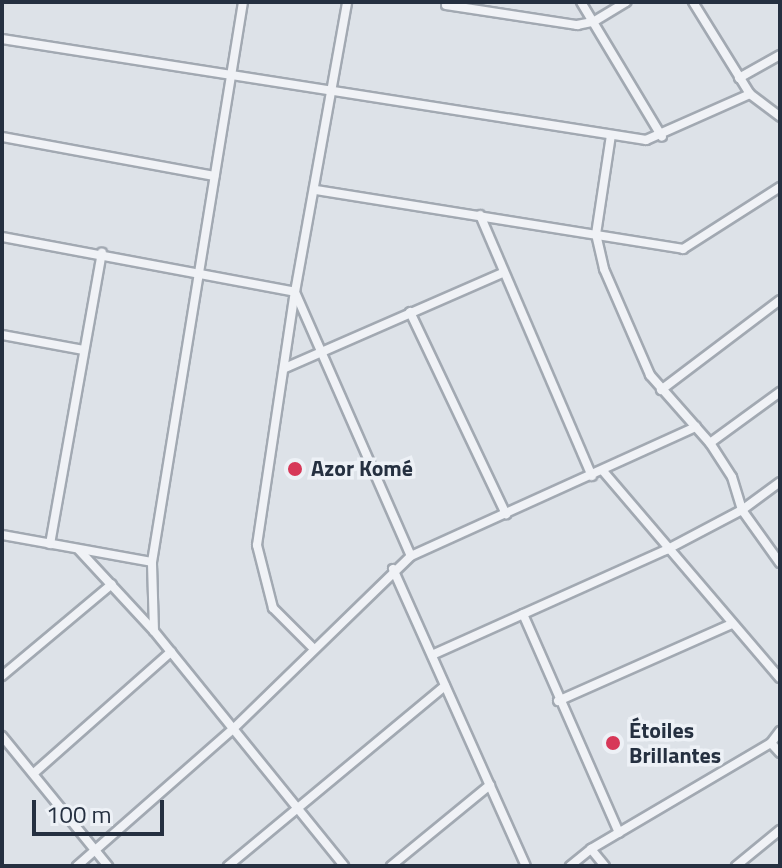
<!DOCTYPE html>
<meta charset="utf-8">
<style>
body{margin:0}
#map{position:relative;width:782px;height:868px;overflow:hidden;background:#dde2e8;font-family:"Titillium Web",sans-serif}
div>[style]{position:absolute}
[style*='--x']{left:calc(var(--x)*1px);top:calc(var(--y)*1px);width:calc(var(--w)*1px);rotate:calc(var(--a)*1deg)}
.roads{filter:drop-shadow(2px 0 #a2a9b2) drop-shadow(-2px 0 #a2a9b2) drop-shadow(0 2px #a2a9b2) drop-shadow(0 -2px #a2a9b2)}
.minor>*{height:8px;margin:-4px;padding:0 4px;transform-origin:4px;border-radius:4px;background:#f0f2f6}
.dots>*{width:22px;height:22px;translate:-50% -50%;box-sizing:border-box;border:4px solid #edf1f6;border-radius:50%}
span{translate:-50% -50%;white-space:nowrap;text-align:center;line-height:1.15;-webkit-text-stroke:7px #edf1f6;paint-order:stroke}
.poi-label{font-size:22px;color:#253040;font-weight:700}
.left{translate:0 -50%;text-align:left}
.frame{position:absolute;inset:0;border:4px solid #253040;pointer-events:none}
.scale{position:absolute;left:32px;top:800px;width:132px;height:36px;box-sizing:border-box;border:4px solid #253040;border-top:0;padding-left:10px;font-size:24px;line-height:28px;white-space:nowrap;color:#253040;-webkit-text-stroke:6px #edf1f6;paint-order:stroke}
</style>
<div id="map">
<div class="roads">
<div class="minor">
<i style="--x:581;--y:2;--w:157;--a:59"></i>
<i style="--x:693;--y:2;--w:108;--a:58.2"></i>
<i style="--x:750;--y:94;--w:38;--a:37"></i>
<i style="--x:446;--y:5;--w:133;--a:8.7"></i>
<i style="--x:577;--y:25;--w:16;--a:-11"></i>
<i style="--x:593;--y:22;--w:39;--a:-31"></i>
<i style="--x:2;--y:39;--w:652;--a:8.91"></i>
<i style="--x:646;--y:140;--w:114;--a:-23.9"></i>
<i style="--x:739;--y:78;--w:47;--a:-29.3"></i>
<i style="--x:611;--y:135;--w:100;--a:98.6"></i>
<i style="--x:596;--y:234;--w:36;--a:77"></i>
<i style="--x:604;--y:269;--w:116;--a:66.5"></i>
<i style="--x:650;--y:375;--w:91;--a:48.6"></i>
<i style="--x:710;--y:443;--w:40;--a:57.1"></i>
<i style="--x:732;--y:477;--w:34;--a:73"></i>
<i style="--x:742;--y:510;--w:65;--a:54.4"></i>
<i style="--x:2;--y:137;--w:216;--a:10.4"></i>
<i style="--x:316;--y:190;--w:372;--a:9.1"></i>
<i style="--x:683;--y:249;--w:115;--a:-32.6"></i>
<i style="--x:480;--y:215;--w:284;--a:66.8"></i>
<i style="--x:2;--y:237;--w:298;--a:10.6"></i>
<i style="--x:295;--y:292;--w:288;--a:66.3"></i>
<i style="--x:410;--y:312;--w:224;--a:64.6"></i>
<i style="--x:2;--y:335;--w:83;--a:10.4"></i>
<i style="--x:285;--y:368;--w:237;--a:-23.6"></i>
<i style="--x:661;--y:390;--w:149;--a:-37.1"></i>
<i style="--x:710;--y:443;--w:87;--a:-36.1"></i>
<i style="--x:603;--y:471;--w:272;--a:49.5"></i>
<i style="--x:2;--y:535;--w:152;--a:10.2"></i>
<i style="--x:50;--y:544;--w:296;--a:-79.9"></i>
<i style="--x:79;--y:550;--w:110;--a:47.2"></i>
<i style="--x:154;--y:631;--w:302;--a:51"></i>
<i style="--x:393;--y:569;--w:325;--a:65.9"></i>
<i style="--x:523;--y:614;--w:239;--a:66.3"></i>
<i style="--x:154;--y:631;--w:69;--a:-91.7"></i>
<i style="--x:152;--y:562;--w:567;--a:-80.77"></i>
<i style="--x:314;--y:649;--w:58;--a:-135"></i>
<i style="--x:273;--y:608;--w:65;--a:-104.3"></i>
<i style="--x:257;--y:545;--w:256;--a:-81.5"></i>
<i style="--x:295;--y:292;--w:295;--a:-79.8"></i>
<i style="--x:432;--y:655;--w:256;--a:-24.2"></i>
<i style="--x:666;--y:550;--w:86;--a:-27.8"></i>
<i style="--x:742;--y:510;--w:47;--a:-36.4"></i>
<i style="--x:2;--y:676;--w:143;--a:-39.9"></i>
<i style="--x:558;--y:701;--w:190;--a:-23.9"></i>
<i style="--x:2;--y:736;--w:168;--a:50.8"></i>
<i style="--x:771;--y:743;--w:13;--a:48"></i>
<i style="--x:34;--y:773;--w:183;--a:-41.5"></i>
<i style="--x:591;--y:849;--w:22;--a:51"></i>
<i style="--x:77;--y:866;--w:208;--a:-41.3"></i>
<i style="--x:233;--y:729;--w:248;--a:-44.2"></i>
<i style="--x:411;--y:556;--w:313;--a:-24.4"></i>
<i style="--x:228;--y:866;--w:282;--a:-39.7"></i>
<i style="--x:391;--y:866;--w:128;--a:-39.3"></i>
<i style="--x:570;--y:866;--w:27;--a:-39"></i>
<i style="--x:591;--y:849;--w:209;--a:-30.5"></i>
<i style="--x:771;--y:743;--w:15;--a:-53"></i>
<i style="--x:736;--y:866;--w:57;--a:-39.3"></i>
</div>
</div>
<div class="dots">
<i style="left:295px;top:469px;background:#d73858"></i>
<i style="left:613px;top:743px;background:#d73858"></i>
</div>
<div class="poi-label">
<span class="left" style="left:311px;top:469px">Azor Komé</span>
<span class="left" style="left:629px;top:743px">Étoiles<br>Brillantes</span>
</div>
<div class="frame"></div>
<div class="scale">100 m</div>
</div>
